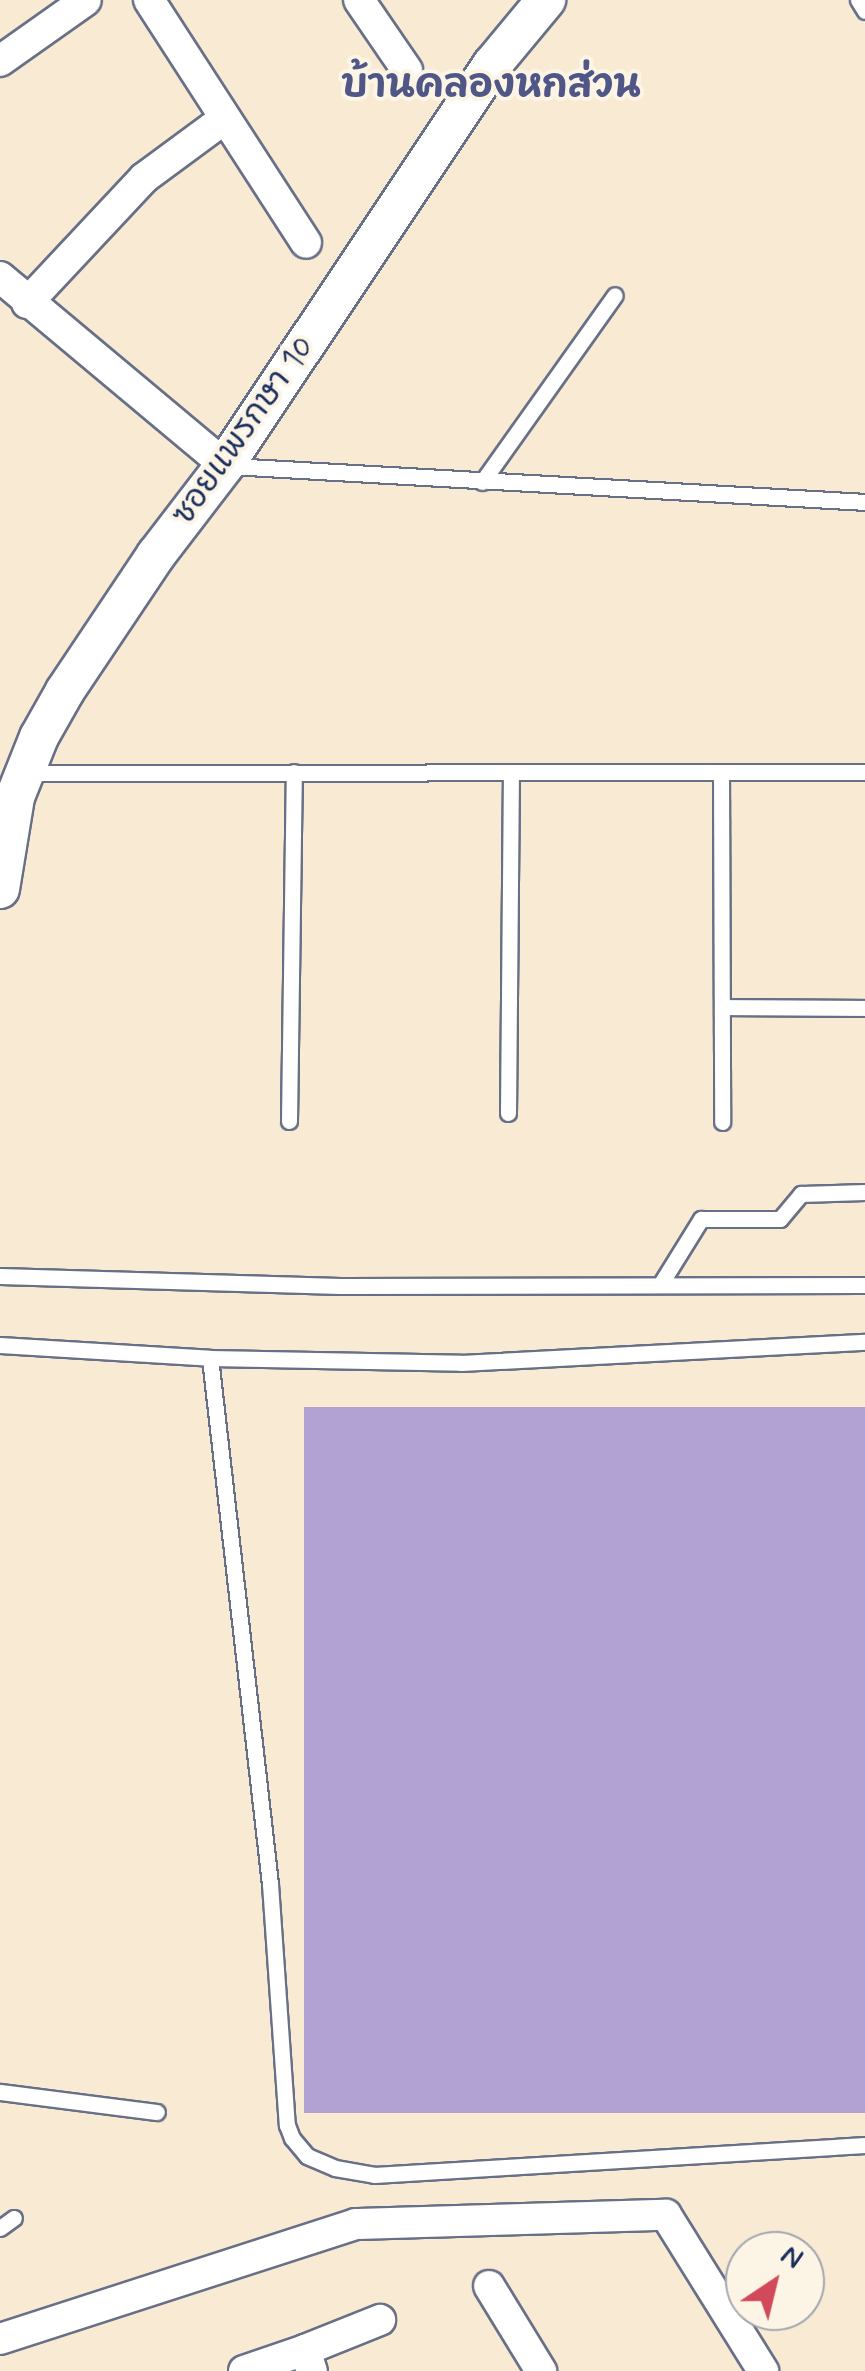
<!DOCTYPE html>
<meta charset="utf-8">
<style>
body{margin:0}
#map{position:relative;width:865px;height:2371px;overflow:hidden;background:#f8ead3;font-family:Mynerve,"Playpen Sans Thai",sans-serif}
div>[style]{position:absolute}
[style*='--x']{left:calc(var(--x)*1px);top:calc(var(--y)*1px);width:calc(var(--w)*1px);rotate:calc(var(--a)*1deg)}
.building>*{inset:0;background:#b2a2d4;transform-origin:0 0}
.roads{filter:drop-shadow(2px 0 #687087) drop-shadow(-2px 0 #687087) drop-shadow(0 2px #687087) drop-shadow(0 -2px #687087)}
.service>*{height:15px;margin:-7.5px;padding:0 7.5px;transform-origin:7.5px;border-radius:7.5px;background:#fff}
.minor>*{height:30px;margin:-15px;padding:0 15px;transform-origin:15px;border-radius:15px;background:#fff}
.tertiary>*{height:38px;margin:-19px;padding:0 19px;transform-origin:19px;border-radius:19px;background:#fff}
span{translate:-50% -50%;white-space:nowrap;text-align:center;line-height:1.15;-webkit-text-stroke:8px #fcf5e5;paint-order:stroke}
.street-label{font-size:32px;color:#1b2f5e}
.quarter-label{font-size:38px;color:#505787;font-weight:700}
.north{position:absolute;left:725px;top:2231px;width:100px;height:100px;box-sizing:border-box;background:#fcf5e5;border:2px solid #a2a6af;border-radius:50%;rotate:35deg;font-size:28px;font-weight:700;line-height:40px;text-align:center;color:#1b2f5e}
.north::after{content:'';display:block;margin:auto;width:35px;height:45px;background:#d1495b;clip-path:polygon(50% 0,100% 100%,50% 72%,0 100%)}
</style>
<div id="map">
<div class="building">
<i style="left:865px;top:1407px;width:706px;height:561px;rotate:90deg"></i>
</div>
<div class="roads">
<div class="service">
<i style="--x:858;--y:0;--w:13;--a:58"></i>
<i style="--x:230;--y:466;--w:636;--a:3.24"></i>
<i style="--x:482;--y:482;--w:229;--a:-54.6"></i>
<i style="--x:721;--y:772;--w:350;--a:89.8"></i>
<i style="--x:25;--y:773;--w:840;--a:-0.07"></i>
<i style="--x:722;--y:1007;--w:143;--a:0.4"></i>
<i style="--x:508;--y:1113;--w:341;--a:-89.5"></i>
<i style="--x:289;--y:1121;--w:349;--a:-89.2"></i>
<i style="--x:0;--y:1276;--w:340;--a:1.7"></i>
<i style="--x:340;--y:1286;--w:525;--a:-0.11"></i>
<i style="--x:660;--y:1285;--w:78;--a:-58.2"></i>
<i style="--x:701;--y:1219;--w:79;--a:0"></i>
<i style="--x:780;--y:1219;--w:33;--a:-50"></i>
<i style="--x:801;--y:1194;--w:64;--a:-1.8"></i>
<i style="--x:0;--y:1345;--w:210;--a:3.5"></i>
<i style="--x:210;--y:1358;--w:251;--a:1.1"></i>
<i style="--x:461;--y:1363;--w:405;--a:-3"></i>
<i style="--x:210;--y:1358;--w:529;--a:83.49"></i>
<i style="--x:270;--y:1884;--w:242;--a:86"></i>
<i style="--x:287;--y:2125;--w:14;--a:69"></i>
<i style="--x:292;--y:2138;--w:23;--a:50"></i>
<i style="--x:307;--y:2156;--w:30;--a:23"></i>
<i style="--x:335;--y:2168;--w:40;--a:10"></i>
<i style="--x:374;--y:2175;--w:492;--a:-3.5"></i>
<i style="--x:0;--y:2092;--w:158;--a:7.3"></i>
<i style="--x:0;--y:2228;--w:17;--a:-36"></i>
</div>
<div class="minor">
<i style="--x:149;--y:0;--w:289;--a:57.1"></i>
<i style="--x:359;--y:0;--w:85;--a:55.6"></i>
<i style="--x:0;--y:61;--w:105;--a:-35.3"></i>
<i style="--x:0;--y:277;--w:293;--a:39.9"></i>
<i style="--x:27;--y:303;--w:171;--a:-46.9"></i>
<i style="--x:144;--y:178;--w:99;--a:-36.4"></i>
<i style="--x:489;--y:2286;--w:100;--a:58.5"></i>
<i style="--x:0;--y:2339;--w:374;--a:-17.9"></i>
<i style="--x:356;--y:2224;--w:310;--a:-1.7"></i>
<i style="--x:666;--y:2215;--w:184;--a:58.1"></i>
<i style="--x:305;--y:2350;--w:81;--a:-21.8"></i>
<i style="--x:244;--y:2371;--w:65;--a:-19"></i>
<i style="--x:305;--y:2350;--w:22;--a:72"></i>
</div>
<div class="tertiary">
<i style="--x:0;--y:889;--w:93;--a:-80.7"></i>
<i style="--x:15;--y:797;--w:65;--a:-68.2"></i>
<i style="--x:39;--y:737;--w:53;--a:-60.5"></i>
<i style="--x:65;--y:691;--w:164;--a:-56.2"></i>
<i style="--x:156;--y:555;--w:113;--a:-52.5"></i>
<i style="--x:225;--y:465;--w:481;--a:-56.3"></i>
<i style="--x:492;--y:65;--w:85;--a:-50.3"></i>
</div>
</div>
<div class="street-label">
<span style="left:244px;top:431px;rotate:-55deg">ซอยแพรกษา 10</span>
</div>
<div class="quarter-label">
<span style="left:491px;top:86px">บ้านคลองหกส่วน</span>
</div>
<div class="north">N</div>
</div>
